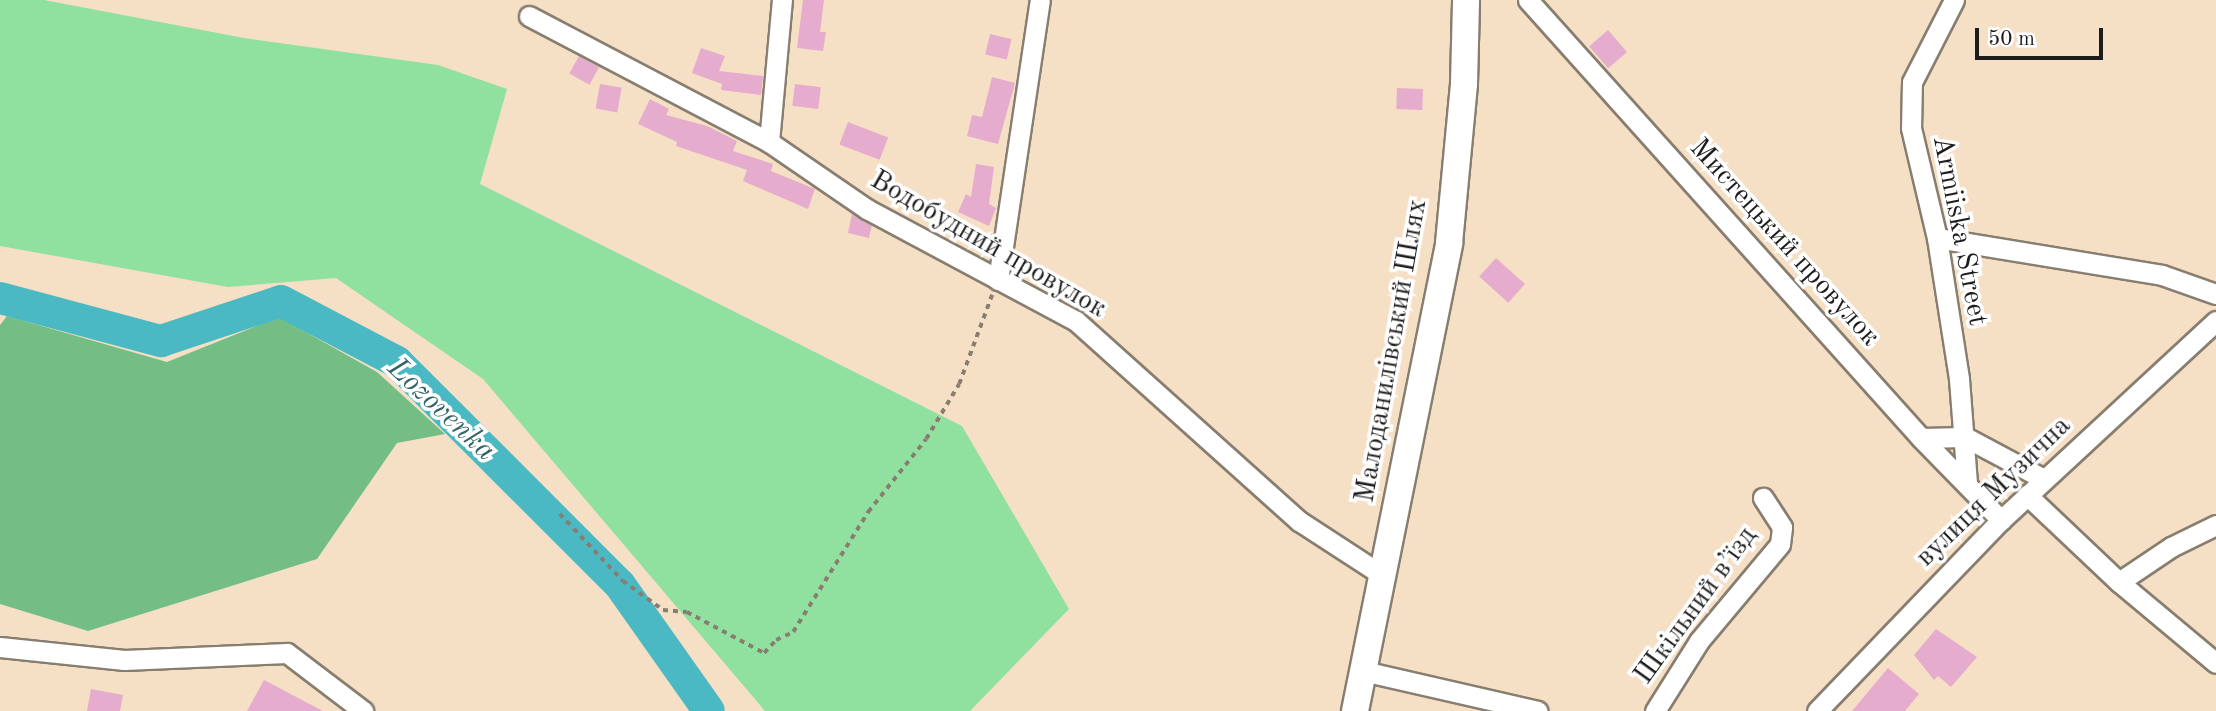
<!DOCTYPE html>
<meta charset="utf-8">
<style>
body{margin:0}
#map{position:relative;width:2216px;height:711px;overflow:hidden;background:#f5dfc5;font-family:"Old Standard TT",serif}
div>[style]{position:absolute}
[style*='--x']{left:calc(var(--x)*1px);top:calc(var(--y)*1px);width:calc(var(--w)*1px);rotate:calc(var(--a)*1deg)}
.green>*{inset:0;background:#90e09f}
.forest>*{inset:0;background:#74be86}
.river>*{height:32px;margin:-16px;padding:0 16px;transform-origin:16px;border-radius:16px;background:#4bb9c3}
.building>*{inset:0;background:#e6acce;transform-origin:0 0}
.path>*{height:3.5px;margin-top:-1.75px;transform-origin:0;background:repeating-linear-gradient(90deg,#887e70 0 5px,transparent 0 10px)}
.roads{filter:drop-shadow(2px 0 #887e70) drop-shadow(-2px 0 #887e70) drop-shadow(0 2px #887e70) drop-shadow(0 -2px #887e70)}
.minor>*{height:19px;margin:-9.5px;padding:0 9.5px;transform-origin:9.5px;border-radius:9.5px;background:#fff}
.major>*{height:26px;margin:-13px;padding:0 13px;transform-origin:13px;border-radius:13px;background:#fff}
span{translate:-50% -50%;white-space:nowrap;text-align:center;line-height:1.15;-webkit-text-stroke:7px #fff;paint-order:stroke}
.street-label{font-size:28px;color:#1c1c1c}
.water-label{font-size:30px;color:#316367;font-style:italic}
.scale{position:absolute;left:1975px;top:28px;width:128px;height:32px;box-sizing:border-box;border:4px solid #1c1c1c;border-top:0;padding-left:9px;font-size:21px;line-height:24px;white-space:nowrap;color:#1c1c1c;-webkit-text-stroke:5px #fff;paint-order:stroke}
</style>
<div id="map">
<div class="green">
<i style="clip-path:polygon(0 0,44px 0,244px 38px,438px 65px,507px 89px,480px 184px,962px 426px,1069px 609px,970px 711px,765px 711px,483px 379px,336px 278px,228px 287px,0 246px)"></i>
</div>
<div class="forest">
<i style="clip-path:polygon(7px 316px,167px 362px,279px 317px,377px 372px,445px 434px,397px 443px,317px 559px,88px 631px,0 604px,0 325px)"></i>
</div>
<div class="river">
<i style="--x:0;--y:298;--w:167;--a:15"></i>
<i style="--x:161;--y:341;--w:126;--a:-18.4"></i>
<i style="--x:281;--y:301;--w:131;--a:27.7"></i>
<i style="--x:397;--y:362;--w:315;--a:45"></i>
<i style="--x:620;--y:585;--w:154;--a:54.8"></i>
</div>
<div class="building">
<i style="clip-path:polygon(803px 0,824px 0,820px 32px,826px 32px,823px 51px,797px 48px)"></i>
<i style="left:1608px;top:30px;width:29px;height:25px;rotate:49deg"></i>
<i style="left:990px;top:34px;width:22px;height:21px;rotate:13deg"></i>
<i style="clip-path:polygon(701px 48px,725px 56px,719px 71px,763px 76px,761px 95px,721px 90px,722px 84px,692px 73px)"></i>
<i style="left:579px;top:56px;width:23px;height:20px;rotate:29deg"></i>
<i style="clip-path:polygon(992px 77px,1015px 83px,998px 144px,967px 136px,972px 115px,982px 117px)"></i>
<i style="left:600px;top:84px;width:22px;height:25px;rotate:10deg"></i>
<i style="left:795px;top:84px;width:26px;height:22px;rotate:7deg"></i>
<i style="left:1397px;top:88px;width:26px;height:21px;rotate:2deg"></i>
<i style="clip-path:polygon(650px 99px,669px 109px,666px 115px,707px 126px,737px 141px,733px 151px,773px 164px,771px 171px,815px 189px,808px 209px,743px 181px,747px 170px,676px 146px,677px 142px,638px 124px)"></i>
<i style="left:848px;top:122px;width:43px;height:24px;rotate:21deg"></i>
<i style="clip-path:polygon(976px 164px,994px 167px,989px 204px,996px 208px,989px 226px,958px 212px,966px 194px,971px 197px)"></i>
<i style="clip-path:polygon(852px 214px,872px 225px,869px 238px,848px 233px)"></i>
<i style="left:1496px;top:258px;width:39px;height:25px;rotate:42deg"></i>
<i style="clip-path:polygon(1936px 629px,1977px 657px,1951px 687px,1938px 676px,1934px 680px,1914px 655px)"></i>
<i style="clip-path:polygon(1888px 668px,1919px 694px,1905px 711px,1852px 711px)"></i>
<i style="clip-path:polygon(264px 680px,323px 711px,247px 711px)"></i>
<i style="clip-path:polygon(91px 689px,123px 695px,120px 711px,87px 711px)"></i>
</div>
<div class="path">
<i style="--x:560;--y:514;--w:92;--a:46.8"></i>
<i style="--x:623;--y:581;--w:49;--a:35.9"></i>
<i style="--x:663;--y:610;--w:24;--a:5"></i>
<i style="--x:687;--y:612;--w:87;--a:28"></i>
<i style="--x:764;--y:653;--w:18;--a:-47"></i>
<i style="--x:776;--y:640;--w:19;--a:-25"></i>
<i style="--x:793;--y:632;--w:142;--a:-58"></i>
<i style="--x:868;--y:512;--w:93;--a:-51.5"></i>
<i style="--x:926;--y:439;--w:64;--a:-59"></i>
<i style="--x:959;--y:384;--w:95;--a:-69.7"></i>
</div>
<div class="roads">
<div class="minor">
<i style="--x:1528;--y:0;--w:588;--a:48.1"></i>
<i style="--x:1921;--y:438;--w:115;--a:45.7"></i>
<i style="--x:1954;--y:0;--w:92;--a:117.1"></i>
<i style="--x:1912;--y:82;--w:46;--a:91.2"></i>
<i style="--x:1911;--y:128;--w:113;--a:76.7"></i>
<i style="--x:1937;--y:238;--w:143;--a:81.1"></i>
<i style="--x:1959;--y:379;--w:103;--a:85.6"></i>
<i style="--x:529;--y:16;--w:271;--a:27.7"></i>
<i style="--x:769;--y:142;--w:119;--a:34.4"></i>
<i style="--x:867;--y:209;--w:237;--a:28.2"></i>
<i style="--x:1076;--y:321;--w:300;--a:41.9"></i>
<i style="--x:1299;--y:521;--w:99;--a:33"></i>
<i style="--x:769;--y:142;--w:143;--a:-84.8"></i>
<i style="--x:1937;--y:238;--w:228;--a:9.3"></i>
<i style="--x:2162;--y:275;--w:57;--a:19.4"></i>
<i style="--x:998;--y:280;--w:283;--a:-81.5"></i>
<i style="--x:1921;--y:438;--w:44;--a:-1.3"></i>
<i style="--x:1965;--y:437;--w:89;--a:28"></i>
<i style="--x:2027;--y:495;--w:127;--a:43.4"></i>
<i style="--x:2119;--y:582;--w:126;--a:39.9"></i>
<i style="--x:2119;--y:582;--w:63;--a:-33.9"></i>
<i style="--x:2171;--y:547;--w:50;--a:-26.1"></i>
<i style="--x:0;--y:647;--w:125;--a:6"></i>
<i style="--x:124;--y:660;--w:163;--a:-2.5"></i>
<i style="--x:287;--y:653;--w:96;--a:37.3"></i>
<i style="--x:1363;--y:671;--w:179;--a:12.9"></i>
<i style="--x:1655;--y:711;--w:83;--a:-57.8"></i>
<i style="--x:1699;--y:641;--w:126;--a:-50.1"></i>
<i style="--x:1780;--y:544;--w:17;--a:-83"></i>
<i style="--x:1782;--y:527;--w:35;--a:-123"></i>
<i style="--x:1817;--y:711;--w:265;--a:-46.1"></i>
<i style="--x:2001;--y:520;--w:293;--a:-42.8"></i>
</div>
<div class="major">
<i style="--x:1355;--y:711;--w:477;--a:-78.6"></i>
<i style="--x:1449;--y:243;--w:160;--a:-84.6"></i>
<i style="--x:1464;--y:84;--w:84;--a:-88.6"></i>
</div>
</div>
<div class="street-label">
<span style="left:1959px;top:231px;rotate:79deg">Armiiska Street</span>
<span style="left:1784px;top:243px;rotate:48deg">Мистецький провулок</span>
<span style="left:988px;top:245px;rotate:30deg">Водобудний провулок</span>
<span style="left:1392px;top:351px;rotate:-80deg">Малоданилівський Шлях</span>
<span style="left:1994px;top:492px;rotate:-44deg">вулиця Музична</span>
<span style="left:1696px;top:606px;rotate:-54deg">Шкільний в’їзд</span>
</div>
<div class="water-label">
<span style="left:441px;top:410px;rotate:43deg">Lozovenka</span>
</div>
<div class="scale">50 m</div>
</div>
